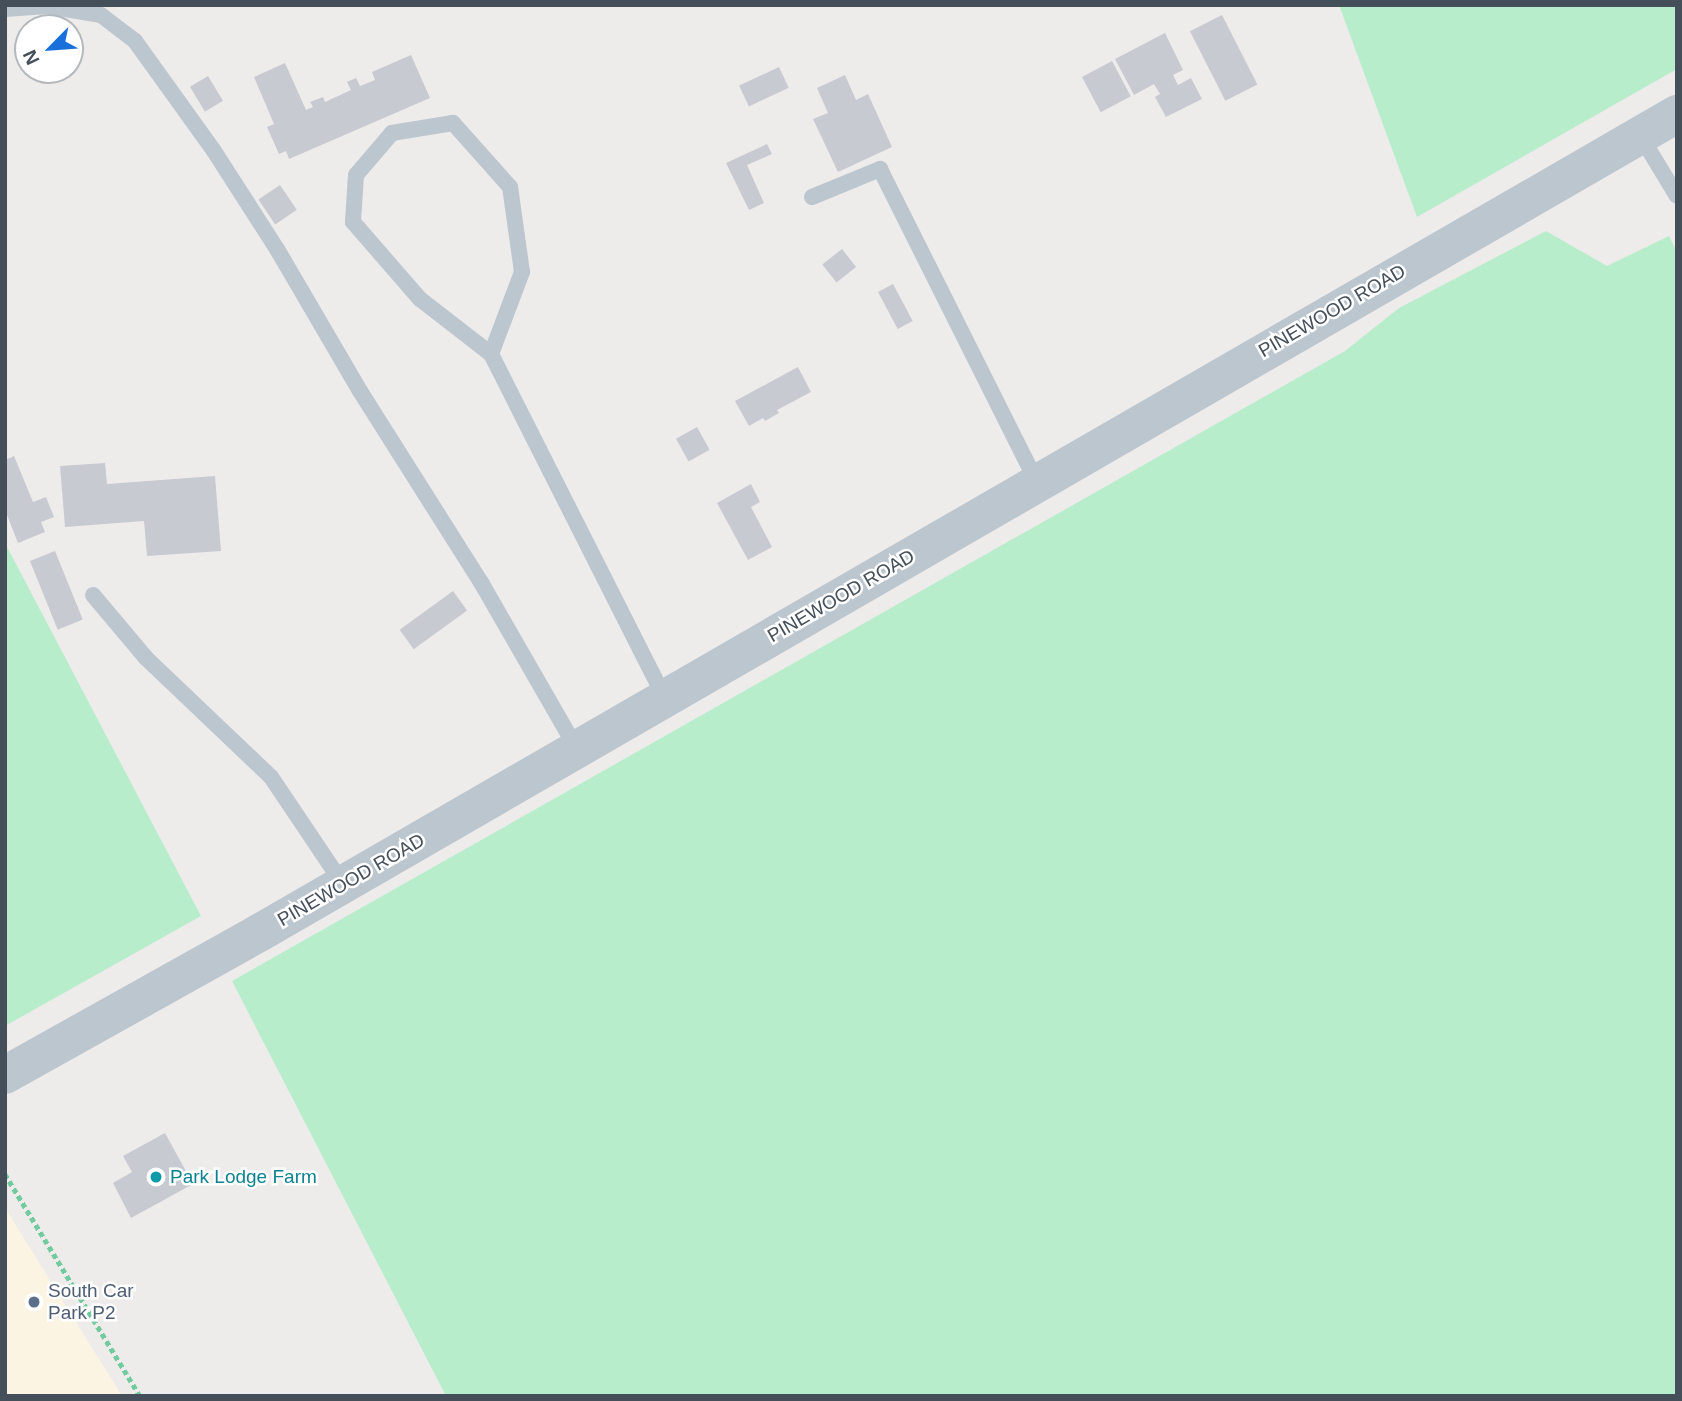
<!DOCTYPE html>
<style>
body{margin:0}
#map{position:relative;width:1682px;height:1401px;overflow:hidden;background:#eeebeb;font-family:Helvetica,sans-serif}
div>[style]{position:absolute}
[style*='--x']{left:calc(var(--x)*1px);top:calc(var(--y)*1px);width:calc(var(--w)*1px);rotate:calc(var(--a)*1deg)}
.commercial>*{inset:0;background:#fbf4e3}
.green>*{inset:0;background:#b8edcc}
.building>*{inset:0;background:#c8cad1;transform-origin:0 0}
.path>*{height:4.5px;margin-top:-2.25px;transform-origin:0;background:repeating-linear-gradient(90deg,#71cb9e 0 5px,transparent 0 8.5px)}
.service>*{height:16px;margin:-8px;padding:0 8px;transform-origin:8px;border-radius:8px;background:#bcc6ce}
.tertiary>*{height:38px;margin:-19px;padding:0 19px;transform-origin:19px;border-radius:19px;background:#bcc6ce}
.dots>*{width:19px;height:19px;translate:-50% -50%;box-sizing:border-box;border:4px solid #fff;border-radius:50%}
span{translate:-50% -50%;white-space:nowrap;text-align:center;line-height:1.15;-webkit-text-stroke:5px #fff;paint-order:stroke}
.street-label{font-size:19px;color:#444f59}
.culture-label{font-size:19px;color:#0d838f}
.left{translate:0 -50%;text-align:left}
.service-label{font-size:19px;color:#4e5e75}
.frame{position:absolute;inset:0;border:7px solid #444f59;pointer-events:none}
.north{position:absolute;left:14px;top:14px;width:70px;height:70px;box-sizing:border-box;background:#fff;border:2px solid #b4b9bd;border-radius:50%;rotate:245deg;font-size:19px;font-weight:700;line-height:28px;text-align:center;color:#444f59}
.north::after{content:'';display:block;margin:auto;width:24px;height:32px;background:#1a70da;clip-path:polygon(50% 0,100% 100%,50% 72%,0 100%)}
</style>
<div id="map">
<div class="commercial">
<i style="clip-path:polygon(5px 1208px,122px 1396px,5px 1396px)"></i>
</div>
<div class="green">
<i style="clip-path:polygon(1339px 5px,1677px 5px,1677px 69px,1417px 217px)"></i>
<i style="clip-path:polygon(1546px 231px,1607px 266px,1669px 236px,1677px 252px,1677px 1396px,446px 1396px,232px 981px,1345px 351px,1399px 308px)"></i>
<i style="clip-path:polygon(5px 543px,201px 916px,5px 1026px)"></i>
</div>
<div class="building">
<i style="left:1222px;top:15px;width:78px;height:36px;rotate:63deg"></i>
<i style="clip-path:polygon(1165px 33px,1183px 70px,1173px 75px,1178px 85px,1191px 78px,1202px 99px,1166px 117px,1155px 97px,1160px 94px,1154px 84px,1134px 95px,1115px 59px)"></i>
<i style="clip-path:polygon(411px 55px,430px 98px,289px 159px,286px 151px,279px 154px,267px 127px,274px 124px,254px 77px,285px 63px,306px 110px,313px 107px,310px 102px,323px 97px,325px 102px,351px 90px,347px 82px,356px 78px,360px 86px,375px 80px,372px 72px)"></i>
<i style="left:1112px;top:61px;width:40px;height:34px;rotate:62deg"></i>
<i style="left:779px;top:67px;width:23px;height:44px;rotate:65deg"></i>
<i style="clip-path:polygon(845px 75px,856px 100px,868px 94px,892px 147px,838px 172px,813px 119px,828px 113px,817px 88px)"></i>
<i style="left:208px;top:76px;width:29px;height:21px;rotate:59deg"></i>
<i style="clip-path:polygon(767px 144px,772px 154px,747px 165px,764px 203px,749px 210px,726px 163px)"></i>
<i style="left:280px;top:185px;width:30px;height:26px;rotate:56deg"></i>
<i style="left:842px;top:249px;width:23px;height:25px;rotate:52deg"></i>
<i style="left:893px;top:284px;width:42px;height:17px;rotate:62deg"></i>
<i style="clip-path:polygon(798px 367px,811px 392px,777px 410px,779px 413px,765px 421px,763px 418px,749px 426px,735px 401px)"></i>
<i style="left:697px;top:427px;width:26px;height:24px;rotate:61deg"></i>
<i style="clip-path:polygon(14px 456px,33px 502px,46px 497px,54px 517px,41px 522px,45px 532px,18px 543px,5px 510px,5px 460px)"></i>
<i style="clip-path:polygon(105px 463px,107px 484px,215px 476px,221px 551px,147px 556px,144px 521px,65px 527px,60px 466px)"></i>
<i style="clip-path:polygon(751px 484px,760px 502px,751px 507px,772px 547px,748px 560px,717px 503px)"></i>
<i style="left:55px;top:551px;width:74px;height:27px;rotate:68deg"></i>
<i style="left:453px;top:591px;width:24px;height:66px;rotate:54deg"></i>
<i style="clip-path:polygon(165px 1133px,193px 1184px,131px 1218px,113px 1183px,132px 1172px,123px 1156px)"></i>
</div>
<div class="path">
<i style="--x:5;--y:1174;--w:260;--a:58.7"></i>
</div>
<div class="service">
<i style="--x:5;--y:9;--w:42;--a:-4.1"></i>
<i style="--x:47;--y:6;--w:55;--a:9.5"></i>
<i style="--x:101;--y:15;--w:43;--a:37.4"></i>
<i style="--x:135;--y:41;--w:135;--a:54.3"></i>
<i style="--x:214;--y:151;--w:117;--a:57.3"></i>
<i style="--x:277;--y:249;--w:164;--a:59.7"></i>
<i style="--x:360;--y:391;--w:228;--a:57.7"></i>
<i style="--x:482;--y:584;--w:190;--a:60.1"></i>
<i style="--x:1640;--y:135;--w:71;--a:58.8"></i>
<i style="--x:812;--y:197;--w:74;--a:-22.4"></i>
<i style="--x:880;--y:169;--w:350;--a:63.4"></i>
<i style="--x:491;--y:354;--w:88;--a:-69.3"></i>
<i style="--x:522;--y:272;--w:86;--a:-98"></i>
<i style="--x:510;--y:187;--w:86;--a:-131.7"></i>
<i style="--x:453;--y:123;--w:62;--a:170.7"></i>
<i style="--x:392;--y:133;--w:55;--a:130.6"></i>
<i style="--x:356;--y:175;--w:47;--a:93.7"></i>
<i style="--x:353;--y:222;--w:102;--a:49"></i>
<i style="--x:420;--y:299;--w:90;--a:37.8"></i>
<i style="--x:491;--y:354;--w:386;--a:63.2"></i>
<i style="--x:93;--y:595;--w:82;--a:49.9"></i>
<i style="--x:146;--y:658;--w:173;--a:43.6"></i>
<i style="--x:271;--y:777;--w:129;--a:56.1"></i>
</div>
<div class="tertiary">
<i style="--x:5;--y:1075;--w:291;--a:-29.2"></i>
<i style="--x:259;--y:933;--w:1638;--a:-30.01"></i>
</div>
<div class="dots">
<i style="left:156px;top:1177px;background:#0f9aa8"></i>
<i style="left:34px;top:1302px;background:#5c6f8a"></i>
</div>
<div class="street-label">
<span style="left:1332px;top:311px;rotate:-30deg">PINEWOOD ROAD</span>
<span style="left:841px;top:596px;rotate:-30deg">PINEWOOD ROAD</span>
<span style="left:351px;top:880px;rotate:-30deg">PINEWOOD ROAD</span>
</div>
<div class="culture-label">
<span class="left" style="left:170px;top:1177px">Park Lodge Farm</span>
</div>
<div class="service-label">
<span class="left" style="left:48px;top:1302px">South Car<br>Park P2</span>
</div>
<div class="frame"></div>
<div class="north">N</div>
</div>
